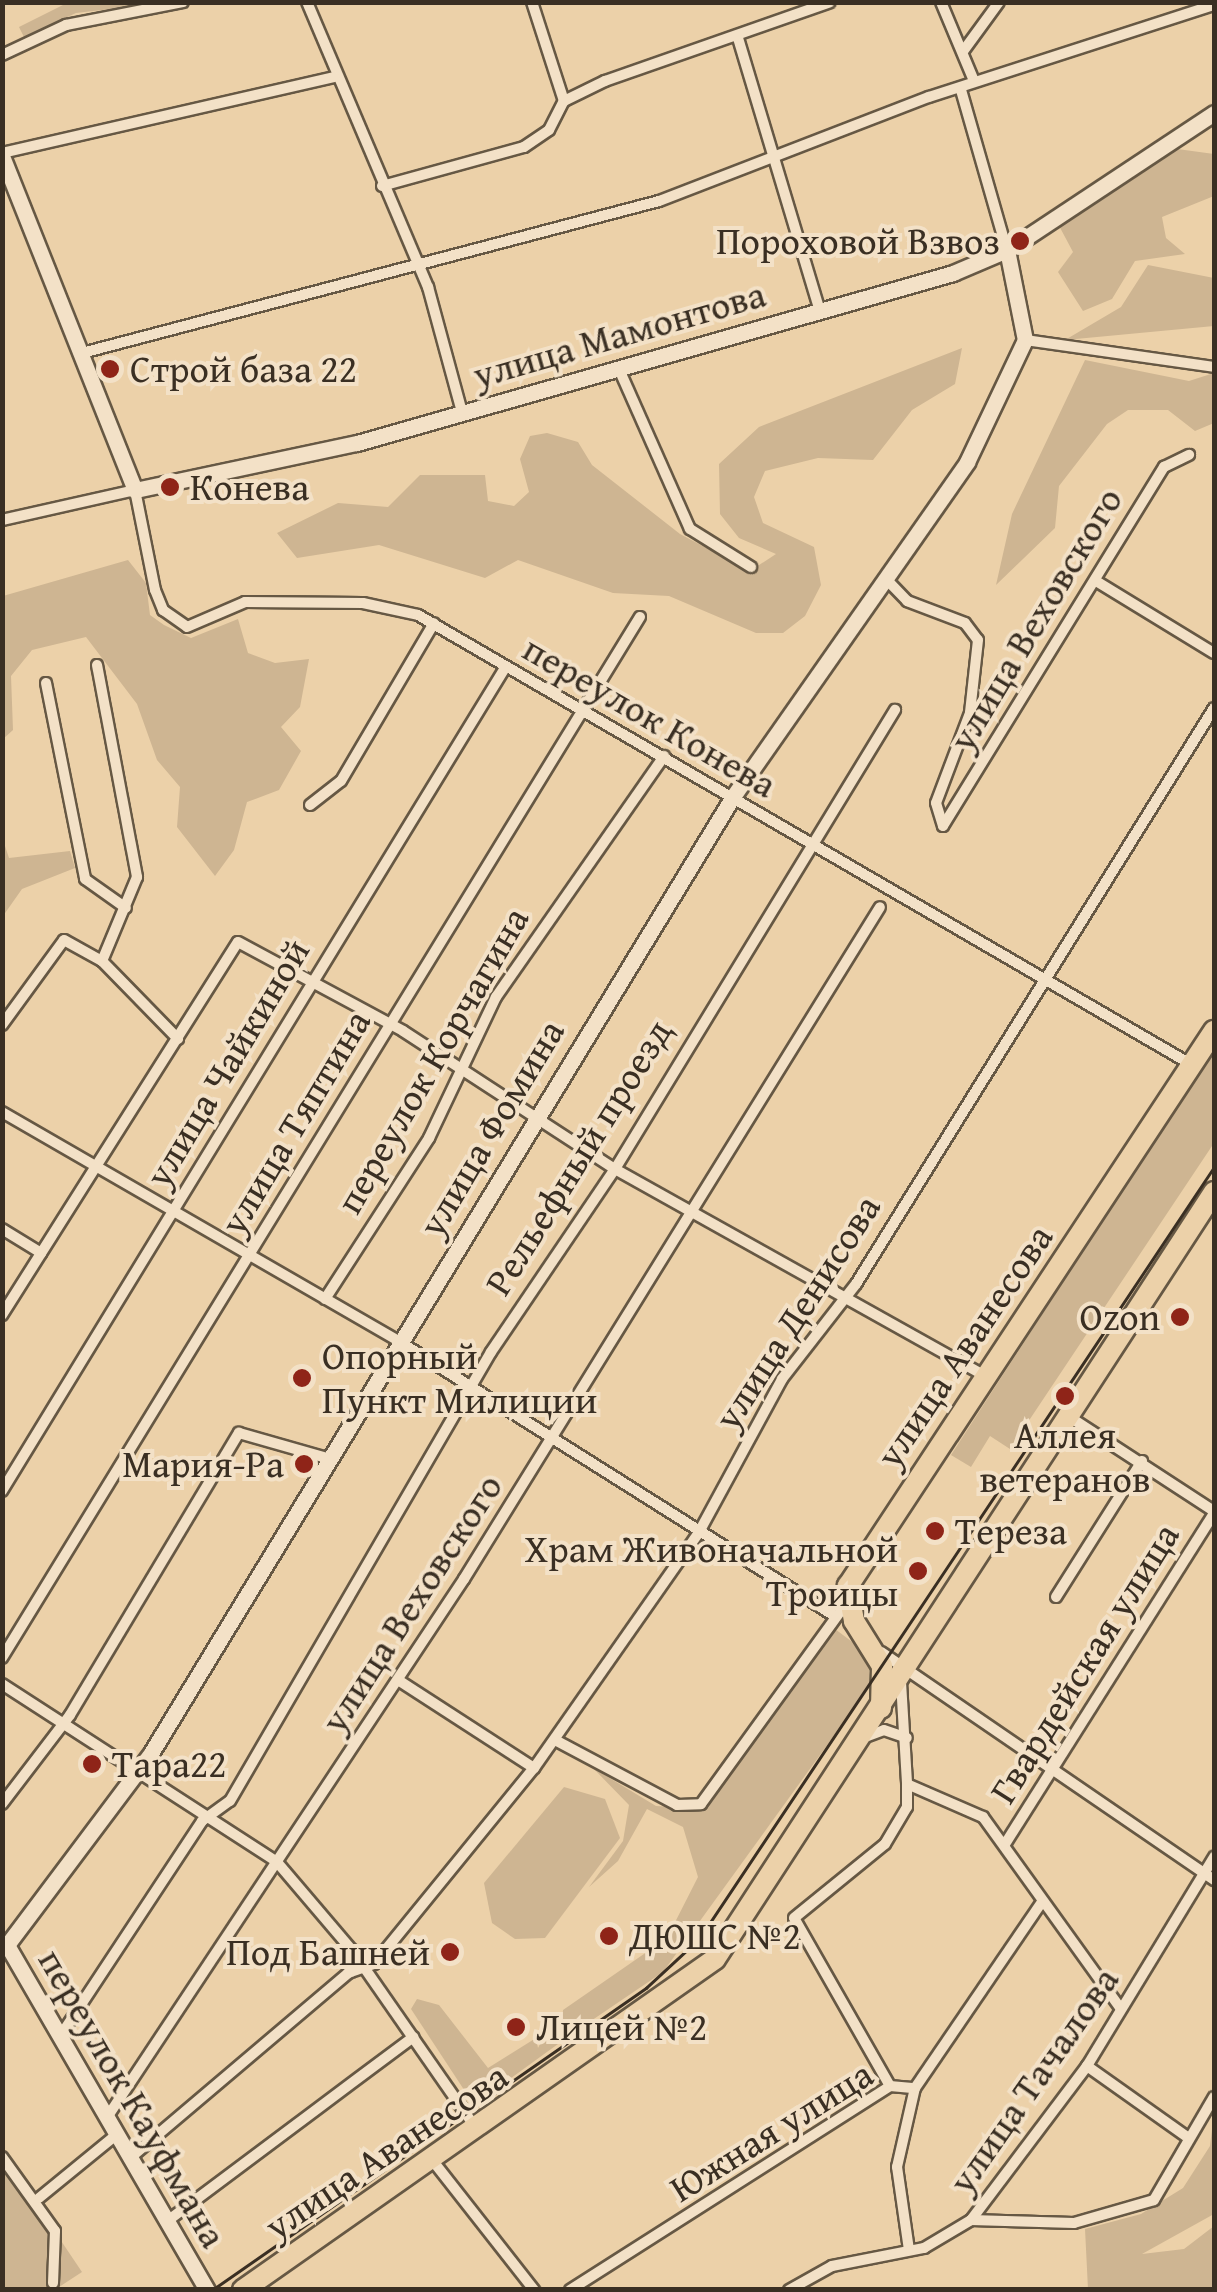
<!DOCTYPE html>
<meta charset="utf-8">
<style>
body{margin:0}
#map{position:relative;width:1217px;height:2292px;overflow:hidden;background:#ecd1a9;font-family:"Gentium Book Plus",serif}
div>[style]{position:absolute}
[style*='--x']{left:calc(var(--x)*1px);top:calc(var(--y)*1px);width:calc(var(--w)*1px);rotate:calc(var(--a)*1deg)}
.green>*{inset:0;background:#ceb592}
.roads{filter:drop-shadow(2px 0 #665844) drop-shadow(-2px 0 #665844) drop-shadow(0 2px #665844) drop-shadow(0 -2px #665844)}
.street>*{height:10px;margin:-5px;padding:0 5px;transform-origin:5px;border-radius:5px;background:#f3e1c7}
.secondary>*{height:15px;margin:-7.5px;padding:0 7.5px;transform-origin:7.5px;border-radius:7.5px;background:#f3e1c7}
.highway>*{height:20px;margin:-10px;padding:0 10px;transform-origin:10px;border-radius:10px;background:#ecd1a9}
.tram>*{height:2.5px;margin:-1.25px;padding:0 1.25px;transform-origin:1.25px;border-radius:1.25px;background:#3a2f23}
.dots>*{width:28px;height:28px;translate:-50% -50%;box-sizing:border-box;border:5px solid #f3e1c7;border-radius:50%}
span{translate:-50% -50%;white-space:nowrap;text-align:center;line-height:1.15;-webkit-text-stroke:8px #f3e1c7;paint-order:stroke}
.poi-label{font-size:38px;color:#3a2f23}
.right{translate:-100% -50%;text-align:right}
.left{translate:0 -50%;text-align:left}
.street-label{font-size:38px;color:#3a2f23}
.frame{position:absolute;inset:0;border:5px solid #3a2f23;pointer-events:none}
</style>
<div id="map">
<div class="green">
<i style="clip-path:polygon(67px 3px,162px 3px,76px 13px,24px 37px,19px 27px)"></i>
<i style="clip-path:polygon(1170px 148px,1214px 154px,1214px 196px,1162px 217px,1166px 238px,1185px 254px,1135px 261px,1112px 299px,1083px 311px,1058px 272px,1073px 252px,1057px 222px)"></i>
<i style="clip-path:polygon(1148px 265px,1214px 278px,1214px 326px,1065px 340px,1121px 307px)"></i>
<i style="clip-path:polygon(962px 348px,955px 384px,912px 410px,873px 460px,818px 458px,765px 471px,754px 497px,763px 523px,814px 547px,821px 585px,805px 616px,783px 633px,756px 633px,669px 596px,613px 593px,518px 560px,485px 578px,379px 545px,297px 558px,277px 533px,338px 503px,388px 507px,420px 475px,485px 475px,488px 501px,514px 506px,529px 492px,520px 459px,530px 436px,547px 433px,578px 442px,592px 465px,680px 534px,750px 571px,776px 554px,739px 538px,720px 514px,719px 464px,759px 427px)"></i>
<i style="clip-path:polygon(1085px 360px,1189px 381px,1214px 373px,1214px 423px,1195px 431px,1168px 410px,1128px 410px,1107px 424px,1059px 486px,1055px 528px,996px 585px,1012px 514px)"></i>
<i style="clip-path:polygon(128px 560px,146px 583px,150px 615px,164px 625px,191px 638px,238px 619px,248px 653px,275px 663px,309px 659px,300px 707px,281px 727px,301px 751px,279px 790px,247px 802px,234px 850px,215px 876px,177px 827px,180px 787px,157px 760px,137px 704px,86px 637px,32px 650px,11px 676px,13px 730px,3px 739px,3px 596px)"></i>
<i style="clip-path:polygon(2px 837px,9px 858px,70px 851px,75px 868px,22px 889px,3px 916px)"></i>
<i style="clip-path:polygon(1214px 1049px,1214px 1143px,1010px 1449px,990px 1436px,971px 1467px,951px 1455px)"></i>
<i style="clip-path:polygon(831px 1626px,863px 1650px,875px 1675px,867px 1690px,663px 1972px,582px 2027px,562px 2027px,563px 2010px,667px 1938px,698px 1877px,683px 1827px,647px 1809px,618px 1861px,589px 1887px,623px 1841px,629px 1805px,593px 1768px,656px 1806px,705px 1809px)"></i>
<i style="clip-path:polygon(564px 1787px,605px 1799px,620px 1838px,545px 1938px,515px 1939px,492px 1923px,484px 1883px)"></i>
<i style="clip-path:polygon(417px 1999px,439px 2005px,488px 2068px,536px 2038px,538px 2048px,545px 2034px,558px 2044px,474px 2105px,411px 2009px)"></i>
<i style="clip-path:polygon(1214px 2112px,1214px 2214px,1142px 2254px,1184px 2249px,1214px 2226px,1214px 2289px,1088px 2289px,1085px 2229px,1141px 2214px,1183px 2188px,1210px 2146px)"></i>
<i style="clip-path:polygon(2px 2153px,82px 2272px,56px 2289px,3px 2289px)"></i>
</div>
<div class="roads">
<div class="street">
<i style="--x:307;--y:2;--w:310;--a:67"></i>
<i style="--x:428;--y:287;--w:130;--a:74.8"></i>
<i style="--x:532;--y:2;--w:104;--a:72.1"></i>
<i style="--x:941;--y:2;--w:86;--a:67.3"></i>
<i style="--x:738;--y:38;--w:286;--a:73.3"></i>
<i style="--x:964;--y:50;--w:59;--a:-53.9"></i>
<i style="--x:2;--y:55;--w:71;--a:-25.1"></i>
<i style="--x:66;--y:25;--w:119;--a:-11.1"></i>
<i style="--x:961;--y:90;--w:166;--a:74"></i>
<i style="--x:2;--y:153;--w:341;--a:-12.9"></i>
<i style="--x:382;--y:186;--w:147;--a:-15.4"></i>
<i style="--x:524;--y:147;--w:30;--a:-34"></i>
<i style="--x:549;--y:130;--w:33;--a:-63"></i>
<i style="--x:564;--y:101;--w:46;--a:-26"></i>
<i style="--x:605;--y:81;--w:238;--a:-19.3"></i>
<i style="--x:1025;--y:340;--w:191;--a:8.1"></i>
<i style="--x:82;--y:353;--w:597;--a:-14.76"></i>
<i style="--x:659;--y:201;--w:289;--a:-21.1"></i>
<i style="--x:929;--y:97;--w:299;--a:-17.9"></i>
<i style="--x:619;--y:369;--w:175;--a:66.1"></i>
<i style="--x:690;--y:529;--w:72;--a:31.9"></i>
<i style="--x:2;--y:520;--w:136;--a:-12.7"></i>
<i style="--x:135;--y:490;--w:102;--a:78.7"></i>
<i style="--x:155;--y:590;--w:22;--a:68"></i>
<i style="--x:163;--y:610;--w:29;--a:35"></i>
<i style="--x:187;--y:627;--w:63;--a:-23.3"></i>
<i style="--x:245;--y:602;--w:118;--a:0.5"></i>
<i style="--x:363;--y:603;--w:56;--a:12.3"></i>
<i style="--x:418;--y:615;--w:895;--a:30.17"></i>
<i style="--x:888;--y:581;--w:28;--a:46"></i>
<i style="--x:907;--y:601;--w:62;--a:20.8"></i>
<i style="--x:965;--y:623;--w:21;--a:53"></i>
<i style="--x:978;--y:640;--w:73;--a:96.3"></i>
<i style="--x:970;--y:713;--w:96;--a:110.7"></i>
<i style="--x:936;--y:803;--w:24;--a:73"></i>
<i style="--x:1096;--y:581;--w:138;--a:31.4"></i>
<i style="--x:97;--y:665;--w:216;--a:79.3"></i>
<i style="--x:137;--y:877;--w:91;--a:112.6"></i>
<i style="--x:46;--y:683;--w:200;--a:78.7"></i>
<i style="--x:85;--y:879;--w:50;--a:35.3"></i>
<i style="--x:310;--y:805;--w:39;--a:-38"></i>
<i style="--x:341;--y:781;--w:183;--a:-59.5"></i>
<i style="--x:943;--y:826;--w:422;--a:-58.4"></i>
<i style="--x:1164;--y:467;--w:28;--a:-26"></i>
<i style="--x:2;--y:1025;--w:105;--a:-53.9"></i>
<i style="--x:64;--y:940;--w:43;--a:28.9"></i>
<i style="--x:102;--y:961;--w:109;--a:45.7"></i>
<i style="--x:2;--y:1112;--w:460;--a:30"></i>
<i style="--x:400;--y:1342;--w:512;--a:32.23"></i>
<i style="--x:2;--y:1229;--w:46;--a:31.6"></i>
<i style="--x:325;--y:1299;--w:192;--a:-57.1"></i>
<i style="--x:429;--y:1138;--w:156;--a:-64.6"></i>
<i style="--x:496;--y:997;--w:294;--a:-55.1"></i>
<i style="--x:2;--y:1315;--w:441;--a:-57.7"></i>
<i style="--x:238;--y:942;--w:187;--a:28.3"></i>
<i style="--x:403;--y:1031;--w:253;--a:33.1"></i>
<i style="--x:615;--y:1169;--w:425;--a:29.2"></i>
<i style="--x:1068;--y:1416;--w:174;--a:33.1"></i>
<i style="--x:2;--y:1491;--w:965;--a:-58.57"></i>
<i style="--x:1056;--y:1597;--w:161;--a:-57.7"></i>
<i style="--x:881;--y:1652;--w:404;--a:34.4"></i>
<i style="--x:2;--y:1658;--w:1221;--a:-58.5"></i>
<i style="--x:398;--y:1680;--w:162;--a:32.9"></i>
<i style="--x:901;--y:1682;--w:102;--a:86.6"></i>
<i style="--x:907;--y:1784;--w:83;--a:23.5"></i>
<i style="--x:983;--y:1817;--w:235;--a:54.3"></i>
<i style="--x:2;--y:1684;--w:328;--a:32.9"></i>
<i style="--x:277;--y:1862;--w:116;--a:49.6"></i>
<i style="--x:352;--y:1950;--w:216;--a:55.2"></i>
<i style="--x:865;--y:1737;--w:20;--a:-20"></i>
<i style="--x:884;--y:1730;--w:24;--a:19"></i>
<i style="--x:555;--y:1740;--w:138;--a:28"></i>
<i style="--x:677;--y:1805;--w:24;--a:-2"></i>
<i style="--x:701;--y:1804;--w:249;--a:-54.1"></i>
<i style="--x:2;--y:1804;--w:112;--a:-52.6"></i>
<i style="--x:70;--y:1715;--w:329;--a:-59.1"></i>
<i style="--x:239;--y:1433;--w:95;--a:15.9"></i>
<i style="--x:1005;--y:1844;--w:391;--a:-57.7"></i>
<i style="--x:59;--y:2038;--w:260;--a:-56.6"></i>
<i style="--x:202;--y:1821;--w:34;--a:-36"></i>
<i style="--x:230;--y:1801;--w:519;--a:-59.83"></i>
<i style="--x:491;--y:1352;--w:221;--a:-55.9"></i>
<i style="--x:615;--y:1169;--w:538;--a:-58.62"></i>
<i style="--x:1087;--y:2066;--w:121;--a:35.3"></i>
<i style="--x:890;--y:2086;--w:193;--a:-119.7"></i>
<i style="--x:794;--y:1918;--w:117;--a:-39.1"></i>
<i style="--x:885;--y:1844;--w:43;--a:-59.3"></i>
<i style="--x:907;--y:1807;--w:23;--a:-90"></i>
<i style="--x:106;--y:2119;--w:648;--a:-56.46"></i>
<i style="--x:464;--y:1579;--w:790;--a:-58.24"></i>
<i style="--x:2;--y:2157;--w:91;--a:54.4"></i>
<i style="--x:55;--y:2231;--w:52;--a:92.2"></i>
<i style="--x:129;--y:2159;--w:287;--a:-40.3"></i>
<i style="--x:348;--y:1973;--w:28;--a:-19"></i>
<i style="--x:374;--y:1964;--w:253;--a:-50.8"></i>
<i style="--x:534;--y:1768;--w:286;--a:-55"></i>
<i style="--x:698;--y:1534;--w:176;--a:-61.5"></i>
<i style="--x:782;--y:1379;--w:120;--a:-52.1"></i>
<i style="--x:856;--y:1284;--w:678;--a:-58.14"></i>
<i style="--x:433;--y:2161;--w:164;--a:51.9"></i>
<i style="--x:39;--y:2198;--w:99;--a:-39.3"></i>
<i style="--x:971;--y:2220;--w:103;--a:1.7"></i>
<i style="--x:1074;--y:2223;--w:83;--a:-16"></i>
<i style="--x:1154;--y:2200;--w:119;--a:-59.8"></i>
<i style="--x:166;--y:2222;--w:309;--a:-36.8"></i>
<i style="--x:909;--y:2250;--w:84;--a:-98.2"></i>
<i style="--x:897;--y:2167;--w:81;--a:-77.2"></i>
<i style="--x:570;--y:2290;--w:379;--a:-32.5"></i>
<i style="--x:890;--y:2086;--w:25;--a:5"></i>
<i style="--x:915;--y:2088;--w:225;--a:-55.7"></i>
<i style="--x:789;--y:2290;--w:49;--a:-29.2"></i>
<i style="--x:832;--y:2266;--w:94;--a:-11.1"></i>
<i style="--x:924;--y:2248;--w:55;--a:-30.8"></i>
<i style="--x:971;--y:2220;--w:193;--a:-53"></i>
<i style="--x:1087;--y:2066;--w:245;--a:-58.7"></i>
</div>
<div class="secondary">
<i style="--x:2;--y:156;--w:360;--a:68.3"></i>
<i style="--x:135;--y:490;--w:227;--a:-12"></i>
<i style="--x:357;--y:443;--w:620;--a:-15.92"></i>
<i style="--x:953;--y:273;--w:59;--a:-23.1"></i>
<i style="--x:1007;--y:250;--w:248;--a:-33.5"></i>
<i style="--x:207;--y:2290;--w:399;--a:-120.1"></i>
<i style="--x:7;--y:1945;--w:240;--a:-53.1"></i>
<i style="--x:151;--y:1753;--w:1118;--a:-58.68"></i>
<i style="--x:732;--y:798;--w:410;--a:-55"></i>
<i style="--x:967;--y:462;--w:135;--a:-64.6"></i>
<i style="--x:1025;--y:340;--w:92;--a:-101.3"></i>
</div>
<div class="highway">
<i style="--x:881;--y:1708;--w:42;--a:-88.6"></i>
<i style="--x:882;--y:1666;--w:53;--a:-121.9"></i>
<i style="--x:854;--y:1621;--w:36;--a:-100"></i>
<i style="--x:848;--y:1586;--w:665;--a:-56.6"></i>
<i style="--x:243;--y:2290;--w:576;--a:-35.04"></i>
<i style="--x:715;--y:1959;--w:915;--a:-56.95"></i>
</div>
</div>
<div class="tram">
<i style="--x:212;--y:2290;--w:529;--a:-34.83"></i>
<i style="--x:646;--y:1988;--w:72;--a:-42.8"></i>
<i style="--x:699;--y:1939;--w:928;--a:-56.29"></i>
</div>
<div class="dots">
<i style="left:1020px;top:241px;background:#8f2418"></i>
<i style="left:110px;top:369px;background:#8f2418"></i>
<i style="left:170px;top:487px;background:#8f2418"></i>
<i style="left:1180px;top:1317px;background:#8f2418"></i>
<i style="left:302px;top:1378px;background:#8f2418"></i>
<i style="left:1065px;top:1396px;background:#8f2418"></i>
<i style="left:304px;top:1464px;background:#8f2418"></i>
<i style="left:935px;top:1531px;background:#8f2418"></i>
<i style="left:918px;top:1571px;background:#8f2418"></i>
<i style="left:92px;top:1764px;background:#8f2418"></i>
<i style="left:609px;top:1936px;background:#8f2418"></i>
<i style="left:450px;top:1952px;background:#8f2418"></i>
<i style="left:516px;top:2027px;background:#8f2418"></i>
</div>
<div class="poi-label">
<span class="right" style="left:1000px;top:241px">Пороховой Взвоз</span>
<span class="left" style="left:130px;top:369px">Строй база 22</span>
<span class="left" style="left:190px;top:487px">Конева</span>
<span class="right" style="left:1160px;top:1317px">Ozon</span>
<span class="left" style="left:322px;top:1378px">Опорный<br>Пункт Милиции</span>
<span style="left:1065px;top:1457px">Аллея<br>ветеранов</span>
<span class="right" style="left:284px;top:1464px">Мария-Ра</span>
<span class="left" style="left:955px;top:1531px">Тереза</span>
<span class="right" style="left:898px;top:1571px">Храм Живоначальной<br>Троицы</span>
<span class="left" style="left:112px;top:1764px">Тара22</span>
<span class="left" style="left:629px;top:1936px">ДЮШС №2</span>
<span class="right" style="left:430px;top:1952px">Под Башней</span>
<span class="left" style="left:536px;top:2027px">Лицей №2</span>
</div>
<div class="street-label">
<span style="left:619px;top:334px;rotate:-16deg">улица Мамонтова</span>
<span style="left:1035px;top:619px;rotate:-59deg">улица Веховского</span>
<span style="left:650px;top:716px;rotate:30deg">переулок Конева</span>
<span style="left:432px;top:1060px;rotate:-60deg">переулок Корчагина</span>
<span style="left:227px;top:1063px;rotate:-59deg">улица Чайкиной</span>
<span style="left:295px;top:1122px;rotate:-59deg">улица Тяптина</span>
<span style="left:491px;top:1128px;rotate:-59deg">улица Фомина</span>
<span style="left:578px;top:1157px;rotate:-58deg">Рельефный проезд</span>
<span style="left:797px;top:1312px;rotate:-57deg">улица Денисова</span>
<span style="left:964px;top:1346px;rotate:-56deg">улица Аванесова</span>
<span style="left:411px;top:1603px;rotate:-57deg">улица Веховского</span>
<span style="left:1084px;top:1663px;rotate:-58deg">Гвардейская улица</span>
<span style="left:1033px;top:2080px;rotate:-55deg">улица Тачалова</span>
<span style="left:133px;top:2098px;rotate:60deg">переулок Кауфмана</span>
<span style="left:771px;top:2131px;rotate:-32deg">Южная улица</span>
<span style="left:386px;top:2151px;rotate:-34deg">улица Аванесова</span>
</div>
<div class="frame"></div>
</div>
